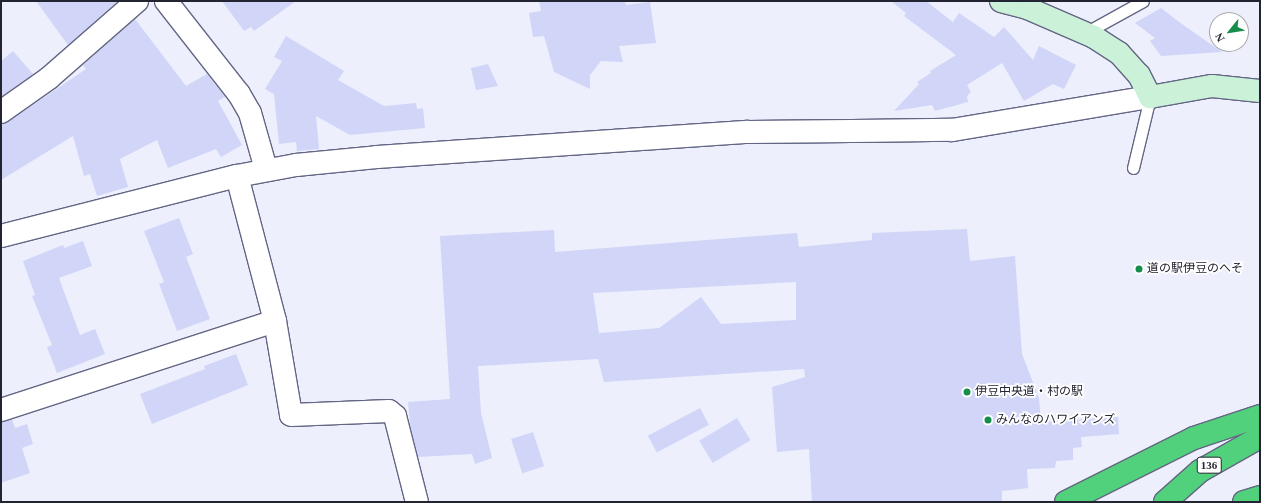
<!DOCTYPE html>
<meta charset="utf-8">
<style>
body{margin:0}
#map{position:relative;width:1261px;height:503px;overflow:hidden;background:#edeffd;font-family:"Times New Roman","Noto Sans JP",serif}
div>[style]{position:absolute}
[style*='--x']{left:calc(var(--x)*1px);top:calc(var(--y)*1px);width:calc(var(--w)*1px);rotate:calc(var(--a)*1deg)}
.building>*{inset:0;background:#d1d5f7;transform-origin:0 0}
.roads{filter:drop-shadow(1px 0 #636684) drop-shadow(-1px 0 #636684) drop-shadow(0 1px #636684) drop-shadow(0 -1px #636684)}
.lane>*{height:11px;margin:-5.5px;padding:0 5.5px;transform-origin:5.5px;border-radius:5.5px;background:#fff}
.street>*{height:22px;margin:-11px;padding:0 11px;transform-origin:11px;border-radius:11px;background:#fff}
.secondary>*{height:22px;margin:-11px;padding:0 11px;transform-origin:11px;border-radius:11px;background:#cbf1d8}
.highway>*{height:22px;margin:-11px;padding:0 11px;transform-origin:11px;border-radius:11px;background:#52d17d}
.dots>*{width:11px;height:11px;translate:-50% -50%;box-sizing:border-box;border:2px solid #fff;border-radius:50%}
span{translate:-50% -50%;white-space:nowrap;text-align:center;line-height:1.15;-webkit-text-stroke:3.5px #fff;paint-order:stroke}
.shield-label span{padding:1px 3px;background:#fff;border:1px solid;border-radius:3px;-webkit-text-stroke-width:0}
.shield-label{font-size:11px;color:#232431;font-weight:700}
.poi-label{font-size:12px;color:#232431}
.left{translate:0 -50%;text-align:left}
.frame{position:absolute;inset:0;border:2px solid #232431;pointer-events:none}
.north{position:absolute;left:1209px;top:12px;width:40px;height:40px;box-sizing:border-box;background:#fff;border:1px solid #a7a7ad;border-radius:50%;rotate:240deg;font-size:11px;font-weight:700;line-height:16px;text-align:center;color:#232431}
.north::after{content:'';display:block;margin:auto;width:14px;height:18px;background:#158e49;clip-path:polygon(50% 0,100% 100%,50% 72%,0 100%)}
</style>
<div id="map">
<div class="building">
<i style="clip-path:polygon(36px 1px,118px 1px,68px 45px)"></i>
<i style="clip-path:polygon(222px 1px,296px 1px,254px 31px,251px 27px,244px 31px)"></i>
<i style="clip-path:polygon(539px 1px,625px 1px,626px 5px,650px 2px,656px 43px,619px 46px,623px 62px,601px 61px,590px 75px,590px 89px,554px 72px,544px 36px,533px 37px,529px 13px,541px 11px)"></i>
<i style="clip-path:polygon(891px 1px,926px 1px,953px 22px,959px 13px,994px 37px,1004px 27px,1033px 60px,1039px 46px,1076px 65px,1064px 89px,1053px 84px,1024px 101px,1002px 63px,967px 85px,971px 92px,967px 96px,968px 102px,935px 111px,932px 105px,894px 111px,919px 84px,917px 82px,931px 73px,930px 71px,956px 55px,904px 16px,906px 13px)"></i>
<i style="clip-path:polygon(1161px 8px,1179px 22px,1222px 52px,1161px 56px,1150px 41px,1155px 38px,1135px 23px)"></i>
<i style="clip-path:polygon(135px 19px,186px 86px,207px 74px,225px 97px,218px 101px,242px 145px,221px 157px,216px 149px,168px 168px,157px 140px,120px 159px,128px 187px,97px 196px,90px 174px,84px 176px,73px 136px,1px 180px,1px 124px,8px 122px,86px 69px,83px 65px)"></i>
<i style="clip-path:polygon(286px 36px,344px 71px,338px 80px,384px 106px,416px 103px,417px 109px,423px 108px,425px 128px,350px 135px,316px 116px,319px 149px,297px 151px,296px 142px,279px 144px,274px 94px,265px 89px,282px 61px,274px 57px)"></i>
<i style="clip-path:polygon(13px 51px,33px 74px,1px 97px,1px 61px)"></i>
<i style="clip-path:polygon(488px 64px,498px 86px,476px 90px,471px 68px)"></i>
<i style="clip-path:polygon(179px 218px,193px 254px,186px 257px,210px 319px,177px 331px,159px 284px,164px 282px,144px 231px)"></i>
<i style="clip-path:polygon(evenodd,967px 229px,970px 261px,1015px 256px,1022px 354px,1039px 398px,1041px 422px,1118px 417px,1119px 434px,1081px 437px,1082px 447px,1073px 448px,1073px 460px,1056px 461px,1055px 468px,1027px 469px,1028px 488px,1002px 491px,1002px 502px,812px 502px,809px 449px,777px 452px,772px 387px,805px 377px,804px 369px,604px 382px,598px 359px,478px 366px,481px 413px,492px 458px,475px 464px,472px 454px,418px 457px,410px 425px,408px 402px,450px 399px,440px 236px,554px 230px,555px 252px,797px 233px,799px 247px,872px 240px,872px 233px,967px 229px,796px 282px,796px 320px,721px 324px,701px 297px,659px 328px,599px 333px,593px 293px,796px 282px)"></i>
<i style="clip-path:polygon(83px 241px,92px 266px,59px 278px,80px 335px,95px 329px,105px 354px,57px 373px,47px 347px,52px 345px,32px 296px,35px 295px,23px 261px,63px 245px,64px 248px)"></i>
<i style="clip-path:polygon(236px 354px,248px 385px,152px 424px,140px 394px,205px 369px,204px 366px)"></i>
<i style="left:700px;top:408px;width:19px;height:59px;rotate:62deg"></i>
<i style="left:737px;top:418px;width:26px;height:44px;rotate:59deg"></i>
<i style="clip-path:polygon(12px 419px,15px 428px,27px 424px,33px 444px,22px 448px,30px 473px,1px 483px,1px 422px)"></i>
<i style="left:533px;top:432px;width:36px;height:23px;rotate:72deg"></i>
</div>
<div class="roads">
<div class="lane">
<i style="--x:1085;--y:33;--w:66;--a:-28.9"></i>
<i style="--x:1133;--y:168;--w:73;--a:-76.5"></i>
</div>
<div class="street">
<i style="--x:166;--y:1;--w:118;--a:51.9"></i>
<i style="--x:239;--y:94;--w:22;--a:60"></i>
<i style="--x:250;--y:113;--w:58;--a:74.1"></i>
<i style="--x:1;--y:112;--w:59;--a:-35.3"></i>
<i style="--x:49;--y:78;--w:117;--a:-41.2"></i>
<i style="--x:237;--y:176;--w:150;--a:75.3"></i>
<i style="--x:275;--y:321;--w:95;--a:80.3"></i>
<i style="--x:291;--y:415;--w:98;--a:-2.3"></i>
<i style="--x:389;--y:411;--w:8;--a:40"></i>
<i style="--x:395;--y:416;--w:89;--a:75.7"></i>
<i style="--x:1;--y:236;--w:244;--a:-14.3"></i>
<i style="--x:237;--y:176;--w:60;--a:-10.6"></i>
<i style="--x:296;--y:165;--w:81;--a:-5.6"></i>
<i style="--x:377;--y:157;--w:372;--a:-3.9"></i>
<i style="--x:748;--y:132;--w:204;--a:-0.6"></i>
<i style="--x:952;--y:130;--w:201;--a:-9.5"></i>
<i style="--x:1;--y:410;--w:288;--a:-18"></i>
</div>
<div class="secondary">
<i style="--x:1001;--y:1;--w:27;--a:15"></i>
<i style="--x:1027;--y:8;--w:73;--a:23.4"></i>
<i style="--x:1094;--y:37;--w:30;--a:33"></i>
<i style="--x:1119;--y:53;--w:30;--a:48"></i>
<i style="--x:1139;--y:75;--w:25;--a:63"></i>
<i style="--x:1150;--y:97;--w:63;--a:-10.1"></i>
<i style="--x:1212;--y:86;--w:48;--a:5.9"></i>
</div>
<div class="highway">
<i style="--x:1066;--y:502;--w:143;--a:-26.6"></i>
<i style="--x:1194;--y:438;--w:70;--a:-18.4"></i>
<i style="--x:1165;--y:502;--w:47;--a:-41.5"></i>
<i style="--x:1200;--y:471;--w:69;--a:-29.5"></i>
<i style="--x:1244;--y:502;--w:17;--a:-17"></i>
</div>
</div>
<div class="dots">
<i style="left:1139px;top:269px;background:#158e49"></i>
<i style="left:967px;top:392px;background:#158e49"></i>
<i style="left:988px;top:420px;background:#158e49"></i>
</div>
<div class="shield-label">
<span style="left:1209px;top:465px">136</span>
</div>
<div class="poi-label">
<span class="left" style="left:1147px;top:269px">道の駅伊豆のへそ</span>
<span class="left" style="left:975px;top:392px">伊豆中央道・村の駅</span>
<span class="left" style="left:996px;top:420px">みんなのハワイアンズ</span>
</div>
<div class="frame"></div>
<div class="north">N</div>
</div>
